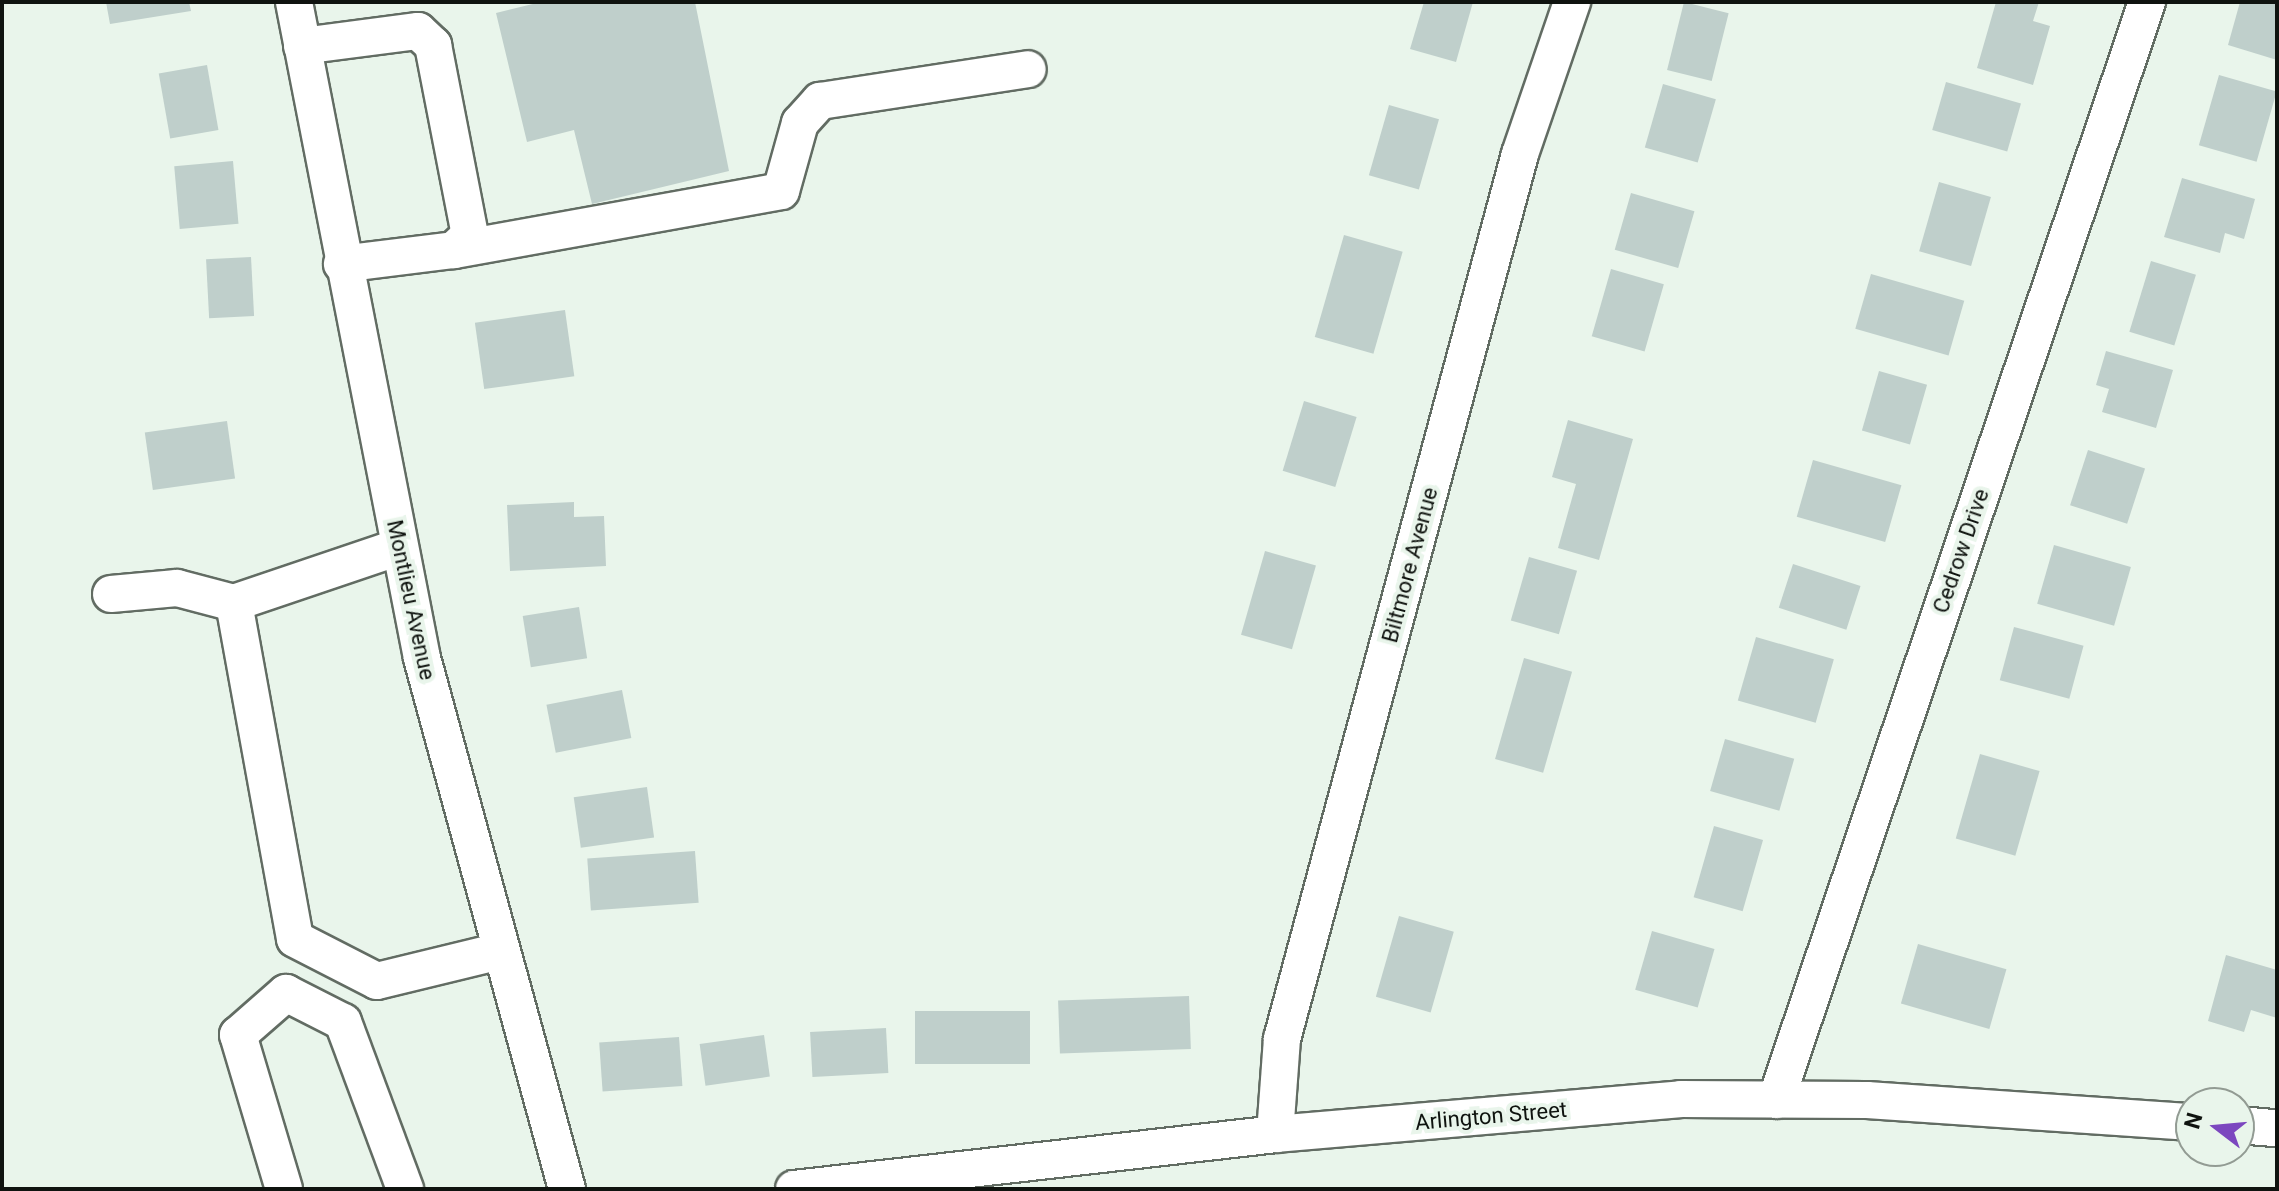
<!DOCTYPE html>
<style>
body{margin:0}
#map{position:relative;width:2279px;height:1191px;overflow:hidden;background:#e9f5eb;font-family:Roboto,sans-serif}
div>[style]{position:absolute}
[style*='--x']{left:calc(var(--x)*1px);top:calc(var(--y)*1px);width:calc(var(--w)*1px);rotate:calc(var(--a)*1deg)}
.building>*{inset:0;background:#bfcfcb;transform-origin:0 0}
.roads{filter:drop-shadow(2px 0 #626c63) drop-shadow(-2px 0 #626c63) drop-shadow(0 2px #626c63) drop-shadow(0 -2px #626c63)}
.minor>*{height:36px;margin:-18px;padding:0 18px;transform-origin:18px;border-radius:18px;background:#fff}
span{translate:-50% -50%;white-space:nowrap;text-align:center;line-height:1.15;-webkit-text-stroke:8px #e9f5eb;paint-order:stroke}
.street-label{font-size:22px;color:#0f130f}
.frame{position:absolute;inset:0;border:4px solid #0f130f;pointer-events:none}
.north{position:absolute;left:2175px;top:1087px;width:80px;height:80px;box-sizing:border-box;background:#e9f5eb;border:2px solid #929b93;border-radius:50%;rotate:286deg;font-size:22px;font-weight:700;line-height:32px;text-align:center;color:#0f130f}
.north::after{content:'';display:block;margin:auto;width:28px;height:36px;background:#7c47bf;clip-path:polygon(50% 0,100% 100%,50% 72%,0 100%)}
</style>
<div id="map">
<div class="building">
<i style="clip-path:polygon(106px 2px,189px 2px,191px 11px,110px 24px)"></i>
<i style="clip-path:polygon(541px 2px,695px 2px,729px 171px,592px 204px,574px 130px,527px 142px,496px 13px)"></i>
<i style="clip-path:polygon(1424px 2px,1473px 2px,1456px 62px,1410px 49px)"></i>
<i style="left:1684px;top:2px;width:46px;height:70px;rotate:14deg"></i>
<i style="clip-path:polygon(1996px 2px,2039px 2px,2033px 21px,2050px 26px,2033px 85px,1977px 68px)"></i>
<i style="clip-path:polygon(2240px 2px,2277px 2px,2277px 60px,2228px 45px)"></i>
<i style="left:207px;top:65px;width:66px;height:49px;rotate:80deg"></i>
<i style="left:2219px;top:75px;width:60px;height:73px;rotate:16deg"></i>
<i style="left:1946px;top:82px;width:78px;height:50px;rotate:16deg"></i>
<i style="left:1663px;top:84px;width:55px;height:66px;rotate:16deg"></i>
<i style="left:1389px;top:105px;width:52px;height:73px;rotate:16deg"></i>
<i style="left:233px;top:161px;width:63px;height:59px;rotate:85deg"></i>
<i style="clip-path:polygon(2182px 178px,2255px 199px,2244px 239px,2225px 233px,2220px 253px,2164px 237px)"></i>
<i style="left:1939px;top:182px;width:54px;height:72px;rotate:16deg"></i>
<i style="left:1631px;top:193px;width:66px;height:59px;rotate:16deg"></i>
<i style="left:1344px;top:235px;width:61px;height:106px;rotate:16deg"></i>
<i style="left:251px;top:257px;width:59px;height:45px;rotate:87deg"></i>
<i style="left:2151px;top:261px;width:47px;height:74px;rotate:17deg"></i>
<i style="left:1611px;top:269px;width:55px;height:70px;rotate:16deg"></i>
<i style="left:1871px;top:274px;width:97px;height:57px;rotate:16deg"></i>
<i style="left:565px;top:310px;width:67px;height:91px;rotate:82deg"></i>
<i style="clip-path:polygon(2106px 351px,2173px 370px,2156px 428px,2102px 412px,2109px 389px,2096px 385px)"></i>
<i style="left:1879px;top:371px;width:50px;height:62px;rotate:16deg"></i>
<i style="left:1304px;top:401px;width:55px;height:73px;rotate:17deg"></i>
<i style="clip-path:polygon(1568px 420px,1633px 439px,1599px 560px,1558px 548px,1576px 484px,1552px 477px)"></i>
<i style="left:227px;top:421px;width:58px;height:83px;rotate:82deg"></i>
<i style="left:2088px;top:450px;width:60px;height:58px;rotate:18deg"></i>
<i style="left:1813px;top:460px;width:92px;height:59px;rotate:16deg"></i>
<i style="clip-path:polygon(574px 502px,574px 517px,604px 516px,606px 566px,510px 571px,507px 505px)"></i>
<i style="left:2054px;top:545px;width:80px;height:61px;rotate:16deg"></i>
<i style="left:1265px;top:551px;width:53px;height:87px;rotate:16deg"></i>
<i style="left:1529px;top:557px;width:50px;height:66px;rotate:16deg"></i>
<i style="left:1793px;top:564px;width:71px;height:46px;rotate:18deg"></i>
<i style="left:579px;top:607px;width:52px;height:57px;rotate:81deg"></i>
<i style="left:2014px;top:627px;width:72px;height:55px;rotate:15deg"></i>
<i style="left:1756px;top:637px;width:81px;height:66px;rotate:16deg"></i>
<i style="left:1524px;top:658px;width:50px;height:105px;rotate:16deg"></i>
<i style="left:622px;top:690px;width:49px;height:77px;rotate:79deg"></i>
<i style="left:1725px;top:739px;width:72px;height:54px;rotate:16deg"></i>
<i style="left:1980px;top:754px;width:62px;height:88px;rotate:16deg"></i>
<i style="left:647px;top:787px;width:51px;height:74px;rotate:82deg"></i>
<i style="left:1714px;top:826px;width:51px;height:74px;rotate:16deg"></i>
<i style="left:695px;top:851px;width:52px;height:108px;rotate:86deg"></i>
<i style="left:1399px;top:916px;width:57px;height:84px;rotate:16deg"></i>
<i style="left:1652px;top:931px;width:65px;height:61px;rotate:16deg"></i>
<i style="left:1918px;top:944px;width:92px;height:62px;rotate:16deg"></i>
<i style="clip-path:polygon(2226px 955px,2277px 970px,2277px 1018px,2251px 1010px,2244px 1032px,2208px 1021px)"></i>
<i style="left:1189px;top:996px;width:53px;height:131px;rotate:88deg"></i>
<i style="left:1030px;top:1011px;width:53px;height:115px;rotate:90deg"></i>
<i style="left:886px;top:1028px;width:45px;height:76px;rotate:87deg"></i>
<i style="left:764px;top:1035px;width:42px;height:65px;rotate:82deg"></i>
<i style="left:679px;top:1037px;width:49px;height:80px;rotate:86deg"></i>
</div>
<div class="roads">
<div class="minor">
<i style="--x:294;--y:2;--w:668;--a:78.96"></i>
<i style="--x:422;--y:658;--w:550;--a:74.73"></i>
<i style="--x:302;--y:46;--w:117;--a:-7.4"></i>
<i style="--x:418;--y:31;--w:21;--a:43"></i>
<i style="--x:433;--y:45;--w:194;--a:79"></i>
<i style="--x:470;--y:235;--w:22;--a:137"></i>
<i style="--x:454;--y:250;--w:113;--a:172.9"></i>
<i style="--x:454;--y:250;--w:332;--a:-10.2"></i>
<i style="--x:781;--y:191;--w:71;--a:-74.4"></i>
<i style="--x:800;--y:123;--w:30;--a:-48"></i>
<i style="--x:820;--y:101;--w:210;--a:-8.7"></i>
<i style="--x:399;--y:547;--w:174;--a:161.3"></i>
<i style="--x:234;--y:603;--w:341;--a:79.7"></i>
<i style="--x:295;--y:939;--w:92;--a:27.1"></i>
<i style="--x:377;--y:981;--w:127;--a:-13.7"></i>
<i style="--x:111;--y:594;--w:66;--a:-5.2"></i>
<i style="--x:177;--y:588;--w:59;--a:14.7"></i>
<i style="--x:1776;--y:1100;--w:1159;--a:-71.33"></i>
<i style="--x:2239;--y:1125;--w:38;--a:5"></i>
<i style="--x:1275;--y:1134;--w:95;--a:-85.8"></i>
<i style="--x:1282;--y:1039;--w:916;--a:-74.95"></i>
<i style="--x:1520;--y:154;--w:161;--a:-71.1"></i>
<i style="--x:284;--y:1189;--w:161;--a:-106.6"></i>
<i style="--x:238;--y:1035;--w:64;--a:-41.2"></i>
<i style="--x:286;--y:993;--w:64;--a:27"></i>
<i style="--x:343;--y:1022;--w:178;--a:69.6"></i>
<i style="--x:794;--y:1189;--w:484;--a:-6.5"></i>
<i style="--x:1275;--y:1134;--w:408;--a:-4.9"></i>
<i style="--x:1681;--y:1099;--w:186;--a:0.3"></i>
<i style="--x:1867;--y:1100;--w:325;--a:3.9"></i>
</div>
</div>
<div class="street-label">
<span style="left:1961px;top:551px;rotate:-71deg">Cedrow Drive</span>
<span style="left:1410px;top:565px;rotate:-75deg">Biltmore Avenue</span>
<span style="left:411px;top:600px;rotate:78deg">Montlieu Avenue</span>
<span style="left:1491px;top:1116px;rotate:-5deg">Arlington Street</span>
</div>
<div class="frame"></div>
<div class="north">N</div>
</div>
